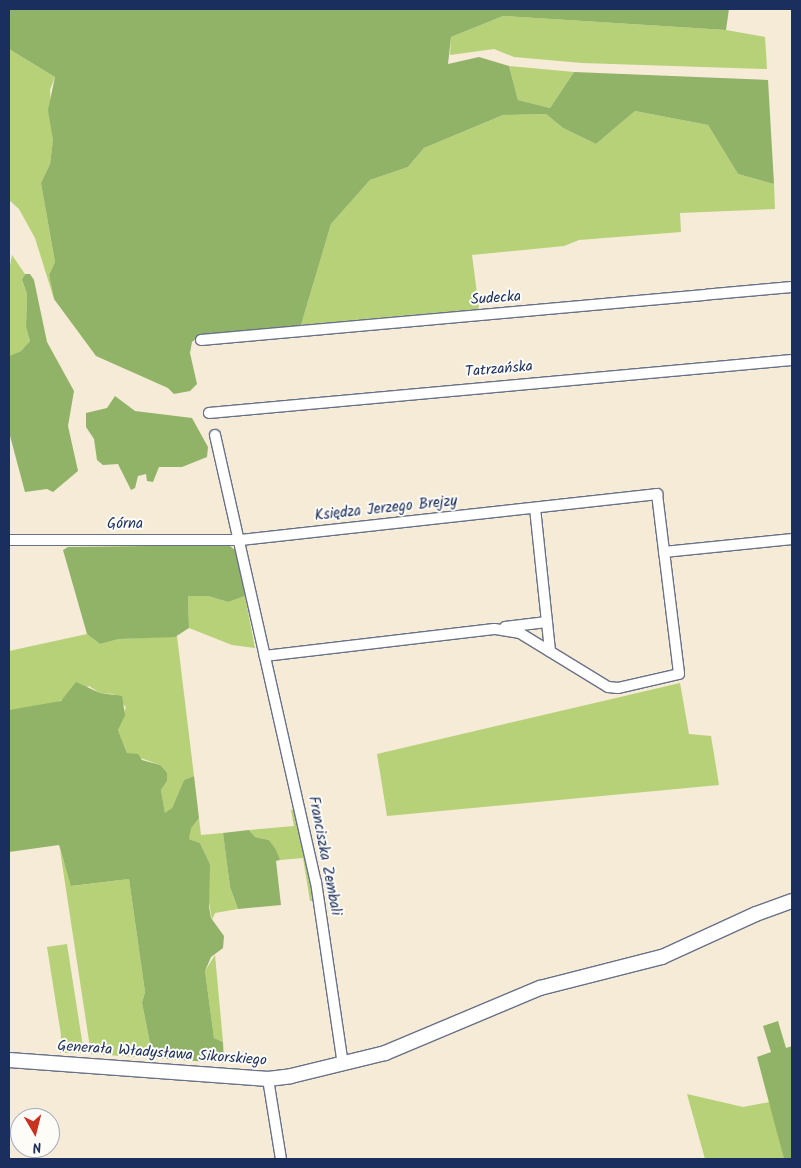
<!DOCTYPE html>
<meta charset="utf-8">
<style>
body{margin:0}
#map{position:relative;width:801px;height:1168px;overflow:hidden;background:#f5ebd6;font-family:Kalam,sans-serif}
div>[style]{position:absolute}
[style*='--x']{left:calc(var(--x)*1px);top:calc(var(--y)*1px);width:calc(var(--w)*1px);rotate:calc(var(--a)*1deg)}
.green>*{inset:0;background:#b6d177}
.forest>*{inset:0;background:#90b368}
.roads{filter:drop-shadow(1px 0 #677188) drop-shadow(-1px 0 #677188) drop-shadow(0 1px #677188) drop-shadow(0 -1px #677188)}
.street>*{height:10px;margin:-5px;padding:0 5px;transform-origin:5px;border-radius:5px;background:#fff}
.secondary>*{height:14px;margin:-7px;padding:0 7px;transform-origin:7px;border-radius:7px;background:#fff}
span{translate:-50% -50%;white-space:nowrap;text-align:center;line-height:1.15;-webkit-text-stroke:4px #fdfcf7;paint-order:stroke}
.street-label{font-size:15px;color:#1b2f5e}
.frame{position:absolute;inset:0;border:10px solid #1b2f5e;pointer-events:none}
.north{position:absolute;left:10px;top:1108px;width:50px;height:50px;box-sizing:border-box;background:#fdfcf7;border:1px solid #a3aaba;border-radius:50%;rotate:172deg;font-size:14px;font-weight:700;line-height:20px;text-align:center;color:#1b2f5e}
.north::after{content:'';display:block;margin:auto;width:18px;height:22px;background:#c8321e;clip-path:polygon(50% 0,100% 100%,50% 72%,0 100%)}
</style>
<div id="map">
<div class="green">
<i style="clip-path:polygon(503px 16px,726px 30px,765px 37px,767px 69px,582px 63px,514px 57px,494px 49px,450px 55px,451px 37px)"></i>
<i style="clip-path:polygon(9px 49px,55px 77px,50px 90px,53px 141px,50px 164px,41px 183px,55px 262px,49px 275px,54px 299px,35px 238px,19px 209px,9px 200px)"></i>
<i style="clip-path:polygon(509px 66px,574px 72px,550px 108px,518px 100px)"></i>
<i style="clip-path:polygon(635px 111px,708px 125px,738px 174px,774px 184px,775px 209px,680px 213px,681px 232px,579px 240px,564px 246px,472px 255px,479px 309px,301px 325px,331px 224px,370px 180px,408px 167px,424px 148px,503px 115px,546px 114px,563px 128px,596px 144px)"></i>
<i style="clip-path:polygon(12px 255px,25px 274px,22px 281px,27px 294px,26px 327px,30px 341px,21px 351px,9px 356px,9px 271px)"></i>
<i style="clip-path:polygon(188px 596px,208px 596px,228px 602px,245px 596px,255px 648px,232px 645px,189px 628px)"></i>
<i style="clip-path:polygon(87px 634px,100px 644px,119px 639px,177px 636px,194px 776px,184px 780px,172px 808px,165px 814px,161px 790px,167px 781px,160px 765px,127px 753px,118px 730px,126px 707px,113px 694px,100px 693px,89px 686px,52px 705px,9px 710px,9px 651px)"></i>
<i style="clip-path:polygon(680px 683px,689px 734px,711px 736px,719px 785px,387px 816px,377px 754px)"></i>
<i style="clip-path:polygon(295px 809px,308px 867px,314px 901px,310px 901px,303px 858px,280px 860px,269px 840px,255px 837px,249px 830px,294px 826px,291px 810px)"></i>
<i style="clip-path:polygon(199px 818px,201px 835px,223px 833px,230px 887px,238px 909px,215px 913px,212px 920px,207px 891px,210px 864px,200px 843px,189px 839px,190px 828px)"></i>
<i style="clip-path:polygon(60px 850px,72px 886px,129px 879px,145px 992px,142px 1003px,153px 1058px,91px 1054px)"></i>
<i style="clip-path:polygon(67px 944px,83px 1047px,82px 1053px,60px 1053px,61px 1035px,47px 947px)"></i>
<i style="clip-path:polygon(215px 955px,223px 1042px,214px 1038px,205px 971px)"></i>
<i style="clip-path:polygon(687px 1094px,743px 1107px,770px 1102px,784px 1159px,705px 1159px)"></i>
</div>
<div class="forest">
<i style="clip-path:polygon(9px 9px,729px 9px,726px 30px,503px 16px,451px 37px,448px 64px,479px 57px,509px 66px,518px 100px,550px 108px,574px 72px,768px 80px,774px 184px,738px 174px,708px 125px,635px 111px,596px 144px,563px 128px,546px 114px,503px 115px,424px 148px,408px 167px,370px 180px,331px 224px,301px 325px,197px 338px,192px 342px,190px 353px,197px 384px,190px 391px,174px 394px,168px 388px,96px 356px,54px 299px,49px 275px,55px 262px,41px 183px,50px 164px,53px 140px,48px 110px,55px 77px,9px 49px)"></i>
<i style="clip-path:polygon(25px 274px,30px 274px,34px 280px,47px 342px,74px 391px,68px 426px,78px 471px,53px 492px,47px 489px,25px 492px,9px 432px,9px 356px,21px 351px,30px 341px,26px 327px,27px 294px,22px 280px)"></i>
<i style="clip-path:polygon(115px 396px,135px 411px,192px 418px,208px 447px,207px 457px,182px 467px,159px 467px,153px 482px,147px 481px,146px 474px,138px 476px,135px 488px,131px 490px,118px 464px,103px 465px,97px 460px,94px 439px,86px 427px,86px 413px,107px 408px)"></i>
<i style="clip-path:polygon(229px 545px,237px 552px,245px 596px,228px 602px,208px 596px,188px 596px,189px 628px,175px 637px,119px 639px,100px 644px,87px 634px,63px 550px,68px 547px)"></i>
<i style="clip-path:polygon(76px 682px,100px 693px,122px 696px,125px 715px,118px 730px,127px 753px,138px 754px,142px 760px,160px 765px,167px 773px,167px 781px,161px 790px,165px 813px,172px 808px,184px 780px,194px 776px,199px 818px,191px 828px,189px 839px,200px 843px,210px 864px,209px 907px,211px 918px,224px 936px,223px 948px,211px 957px,205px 971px,214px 1038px,223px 1042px,224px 1063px,153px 1058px,142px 1003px,145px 992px,129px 879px,71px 886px,59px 845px,9px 852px,9px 710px,61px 701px)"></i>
<i style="clip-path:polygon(249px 830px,255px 837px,269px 840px,276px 850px,280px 860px,276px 861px,281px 905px,238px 909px,230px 887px,223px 833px)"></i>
<i style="clip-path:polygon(778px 1021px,786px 1048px,792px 1046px,792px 1159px,784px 1159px,757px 1057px,771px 1052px,763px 1026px)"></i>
</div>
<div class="roads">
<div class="street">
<i style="--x:201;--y:340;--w:593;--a:-5.12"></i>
<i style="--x:209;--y:413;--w:585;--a:-5.19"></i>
<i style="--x:215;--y:435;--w:458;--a:77.3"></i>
<i style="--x:316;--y:882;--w:184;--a:81.6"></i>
<i style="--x:535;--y:508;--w:144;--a:84"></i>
<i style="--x:9;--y:540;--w:232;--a:0"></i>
<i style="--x:241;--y:540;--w:419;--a:-6.3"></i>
<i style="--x:657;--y:494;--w:181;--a:83"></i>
<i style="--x:679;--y:674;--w:63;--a:167.1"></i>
<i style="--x:618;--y:688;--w:10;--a:-174"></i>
<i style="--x:608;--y:687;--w:103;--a:-148.5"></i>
<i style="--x:520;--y:633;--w:26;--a:-171"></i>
<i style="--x:494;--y:629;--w:231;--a:173.3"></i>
<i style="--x:664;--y:552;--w:129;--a:-5.8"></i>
<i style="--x:505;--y:627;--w:42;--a:-6.8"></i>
<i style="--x:268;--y:1079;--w:81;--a:80.8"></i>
</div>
<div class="secondary">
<i style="--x:9;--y:1060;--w:260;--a:4.2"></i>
<i style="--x:268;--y:1079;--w:23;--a:-7"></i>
<i style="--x:291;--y:1076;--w:97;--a:-13.7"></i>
<i style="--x:385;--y:1053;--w:168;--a:-22.8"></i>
<i style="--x:540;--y:988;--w:126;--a:-14.3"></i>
<i style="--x:662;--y:957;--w:103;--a:-24.6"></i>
<i style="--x:756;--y:914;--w:38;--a:-20"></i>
</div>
</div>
<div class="street-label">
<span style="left:496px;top:299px;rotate:-4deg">Sudecka</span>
<span style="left:499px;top:370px;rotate:-5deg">Tatrzańska</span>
<span style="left:386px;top:509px;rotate:-6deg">Księdza Jerzego Brejzy</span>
<span style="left:125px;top:525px">Górna</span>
<span style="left:324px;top:856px;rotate:79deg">Franciszka Zembali</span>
<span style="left:162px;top:1054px;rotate:4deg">Generała Władysława Sikorskiego</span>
</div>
<div class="frame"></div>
<div class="north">N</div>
</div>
